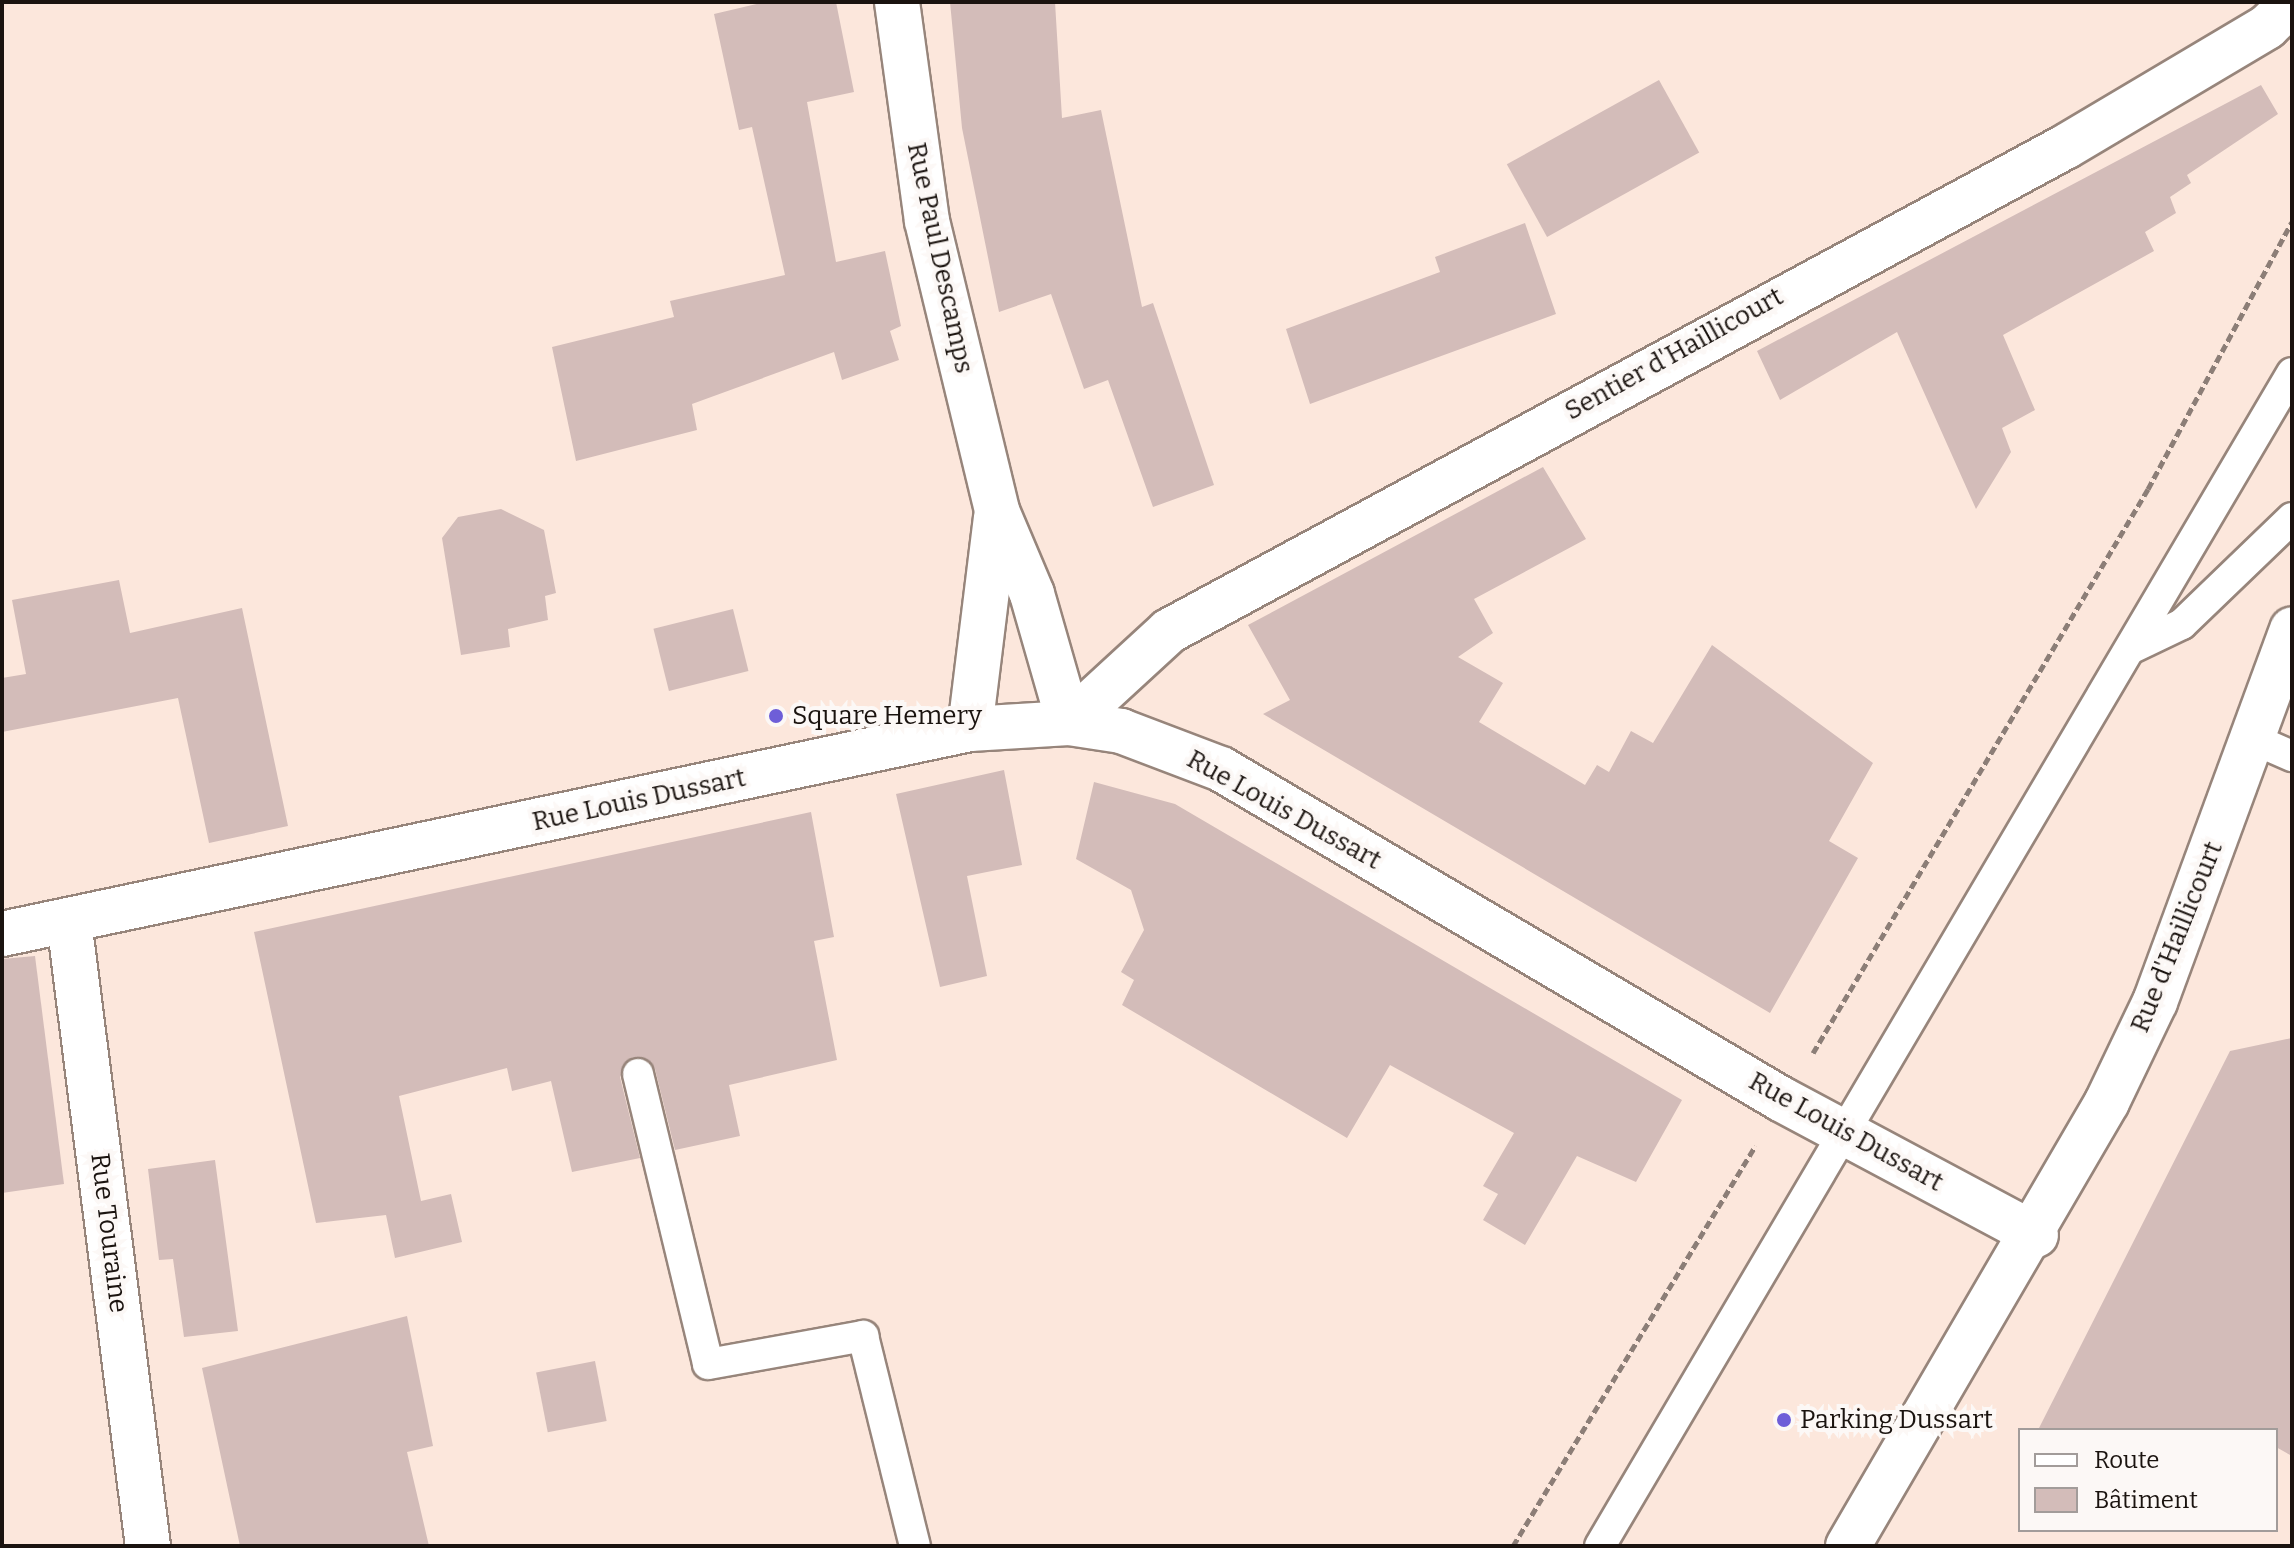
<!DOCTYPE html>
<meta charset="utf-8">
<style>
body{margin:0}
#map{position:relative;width:2294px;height:1548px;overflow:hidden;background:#fce7dc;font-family:Bitter,serif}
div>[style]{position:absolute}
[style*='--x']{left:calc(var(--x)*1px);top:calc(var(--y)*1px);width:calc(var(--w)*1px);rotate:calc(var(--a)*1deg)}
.building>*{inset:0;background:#d3bcb9;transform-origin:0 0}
.path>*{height:5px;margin-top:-2.5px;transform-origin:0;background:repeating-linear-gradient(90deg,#8c7e77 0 8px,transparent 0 12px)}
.roads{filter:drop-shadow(2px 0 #97857b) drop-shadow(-2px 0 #97857b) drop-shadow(0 2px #97857b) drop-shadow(0 -2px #97857b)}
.service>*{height:30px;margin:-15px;padding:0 15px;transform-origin:15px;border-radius:15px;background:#fff}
.minor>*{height:44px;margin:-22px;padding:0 22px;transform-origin:22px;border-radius:22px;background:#fff}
.tertiary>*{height:44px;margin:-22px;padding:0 22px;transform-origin:22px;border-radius:22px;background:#fff}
.dots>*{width:22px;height:22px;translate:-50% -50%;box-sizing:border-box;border:4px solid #fcf8f6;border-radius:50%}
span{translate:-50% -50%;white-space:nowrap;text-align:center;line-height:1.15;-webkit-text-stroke:8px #fcf8f6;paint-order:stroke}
.street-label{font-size:26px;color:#1a130f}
.poi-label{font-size:26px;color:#1a130f}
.left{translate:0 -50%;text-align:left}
.frame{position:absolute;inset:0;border:4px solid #1a130f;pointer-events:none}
.legend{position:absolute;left:2018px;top:1428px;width:260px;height:104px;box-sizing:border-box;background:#fcf8f6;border:2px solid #a29c9a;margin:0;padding:10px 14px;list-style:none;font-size:24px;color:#1a130f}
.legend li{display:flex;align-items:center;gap:16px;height:40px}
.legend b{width:40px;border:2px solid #a29c9a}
</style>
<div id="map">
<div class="building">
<i style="clip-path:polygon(765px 2px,836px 2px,854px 92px,807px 102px,836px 262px,885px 251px,901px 326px,890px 331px,899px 360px,842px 380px,834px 352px,692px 404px,697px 430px,576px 461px,552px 347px,674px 317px,670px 301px,785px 275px,752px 127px,739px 130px,714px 14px)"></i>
<i style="clip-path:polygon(950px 2px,1055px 2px,1062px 118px,1101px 110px,1142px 307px,1153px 303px,1214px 485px,1153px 507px,1108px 380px,1084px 389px,1051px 294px,999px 312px,962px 128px)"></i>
<i style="left:1659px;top:80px;width:83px;height:174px;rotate:61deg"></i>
<i style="clip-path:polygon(2261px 85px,2278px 114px,2187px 175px,2191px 183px,2170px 197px,2176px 213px,2145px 232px,2154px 251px,2003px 335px,2035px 410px,2002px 428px,2011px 452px,1976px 509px,1897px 332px,1780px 400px,1757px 351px)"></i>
<i style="clip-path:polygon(1525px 223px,1556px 314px,1310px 404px,1286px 329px,1440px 272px,1435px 257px)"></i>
<i style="clip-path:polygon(1543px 467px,1586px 539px,1474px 599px,1493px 633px,1458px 657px,1503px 683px,1479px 722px,1585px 785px,1597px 765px,1609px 772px,1631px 731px,1653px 743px,1712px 645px,1873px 763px,1829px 841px,1858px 858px,1770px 1013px,1263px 714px,1290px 700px,1248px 625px)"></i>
<i style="clip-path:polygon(501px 509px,544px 530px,556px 593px,545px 596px,548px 620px,508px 629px,510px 647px,461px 655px,442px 538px,458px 517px)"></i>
<i style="clip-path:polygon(119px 580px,130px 633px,242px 608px,288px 826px,209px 843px,178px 698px,2px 732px,2px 678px,26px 674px,12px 600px)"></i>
<i style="left:733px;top:609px;width:64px;height:82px;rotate:76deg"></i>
<i style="clip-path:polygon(1004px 770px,1022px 865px,967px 876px,987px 976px,940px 987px,896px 794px)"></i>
<i style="clip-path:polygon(1094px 782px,1175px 804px,1682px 1100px,1636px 1182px,1577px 1156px,1525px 1245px,1483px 1220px,1498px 1194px,1483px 1186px,1514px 1133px,1390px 1065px,1347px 1138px,1122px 1005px,1134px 980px,1121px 972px,1144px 930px,1131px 890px,1076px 859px)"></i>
<i style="clip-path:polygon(811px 812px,834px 937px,814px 941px,837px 1060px,729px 1085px,740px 1136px,675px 1150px,655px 1069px,633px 1057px,620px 1077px,640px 1158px,572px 1172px,551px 1081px,512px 1091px,507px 1068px,399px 1096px,421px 1201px,451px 1194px,462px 1242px,395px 1258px,386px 1215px,316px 1223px,254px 932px)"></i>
<i style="clip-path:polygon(35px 956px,64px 1184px,2px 1193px,2px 959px)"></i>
<i style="clip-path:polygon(2292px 1038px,2292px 1456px,2276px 1447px,2276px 1430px,2038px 1430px,2230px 1051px)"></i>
<i style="clip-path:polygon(215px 1160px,238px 1331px,184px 1337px,173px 1259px,159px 1260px,148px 1169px)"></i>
<i style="clip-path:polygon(407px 1316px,433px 1446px,407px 1452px,429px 1546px,240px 1546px,202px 1368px)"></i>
<i style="left:595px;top:1361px;width:61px;height:60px;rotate:79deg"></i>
</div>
<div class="path">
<i style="--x:1813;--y:1053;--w:656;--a:-59.29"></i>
<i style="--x:2148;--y:489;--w:303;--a:-61.7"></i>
<i style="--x:1513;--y:1546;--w:468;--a:-58.8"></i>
</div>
<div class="roads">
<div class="service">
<i style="--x:2132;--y:648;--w:55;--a:-25.6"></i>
<i style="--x:2182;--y:624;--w:153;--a:-43.9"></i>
<i style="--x:2253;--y:739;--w:43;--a:23.6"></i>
<i style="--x:638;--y:1074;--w:298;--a:76.4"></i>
<i style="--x:708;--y:1364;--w:158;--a:-10.2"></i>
<i style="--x:863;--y:1336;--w:216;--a:76.1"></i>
<i style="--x:1600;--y:1546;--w:1362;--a:-59.46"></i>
</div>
<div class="minor">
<i style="--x:897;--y:2;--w:221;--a:82.2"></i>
<i style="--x:927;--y:221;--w:298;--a:76.4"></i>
<i style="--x:997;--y:511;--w:90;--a:67.1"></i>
<i style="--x:1032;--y:594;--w:134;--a:74"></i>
<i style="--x:1069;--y:723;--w:136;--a:-42.6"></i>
<i style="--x:1169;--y:631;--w:1018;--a:-28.38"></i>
<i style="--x:2065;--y:147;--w:235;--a:-30.7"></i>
<i style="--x:2267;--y:27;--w:35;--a:-44"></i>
<i style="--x:970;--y:729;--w:213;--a:-83"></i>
<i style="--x:69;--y:921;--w:630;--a:82.8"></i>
</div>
<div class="tertiary">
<i style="--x:2;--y:934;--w:989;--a:-11.96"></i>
<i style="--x:970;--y:729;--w:99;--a:-3.5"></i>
<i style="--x:1069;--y:723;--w:53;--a:8.7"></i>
<i style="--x:1121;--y:731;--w:107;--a:20.8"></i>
<i style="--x:1221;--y:769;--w:650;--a:30.51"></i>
<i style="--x:1781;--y:1099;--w:289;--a:28.1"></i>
<i style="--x:1848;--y:1546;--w:514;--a:-59.74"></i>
<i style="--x:2107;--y:1102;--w:111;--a:-64.4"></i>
<i style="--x:2155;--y:1002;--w:397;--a:-69.8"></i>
</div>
</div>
<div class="dots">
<i style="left:776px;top:716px;background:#6e5ed8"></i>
<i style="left:1784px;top:1420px;background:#6e5ed8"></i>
</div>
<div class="street-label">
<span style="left:940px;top:258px;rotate:78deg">Rue Paul Descamps</span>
<span style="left:1674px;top:354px;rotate:-29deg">Sentier d'Haillicourt</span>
<span style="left:639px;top:800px;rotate:-12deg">Rue Louis Dussart</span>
<span style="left:1284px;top:810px;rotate:29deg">Rue Louis Dussart</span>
<span style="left:2177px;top:937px;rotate:-68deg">Rue d'Haillicourt</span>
<span style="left:1846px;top:1132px;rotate:29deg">Rue Louis Dussart</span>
<span style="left:109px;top:1233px;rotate:83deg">Rue Touraine</span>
</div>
<div class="poi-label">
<span class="left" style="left:792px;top:716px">Square Hemery</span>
<span class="left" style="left:1800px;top:1420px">Parking Dussart</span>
</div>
<div class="frame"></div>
<ul class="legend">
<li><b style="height:10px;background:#fff"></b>Route</li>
<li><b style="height:22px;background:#d3bcb9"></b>Bâtiment</li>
</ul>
</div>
